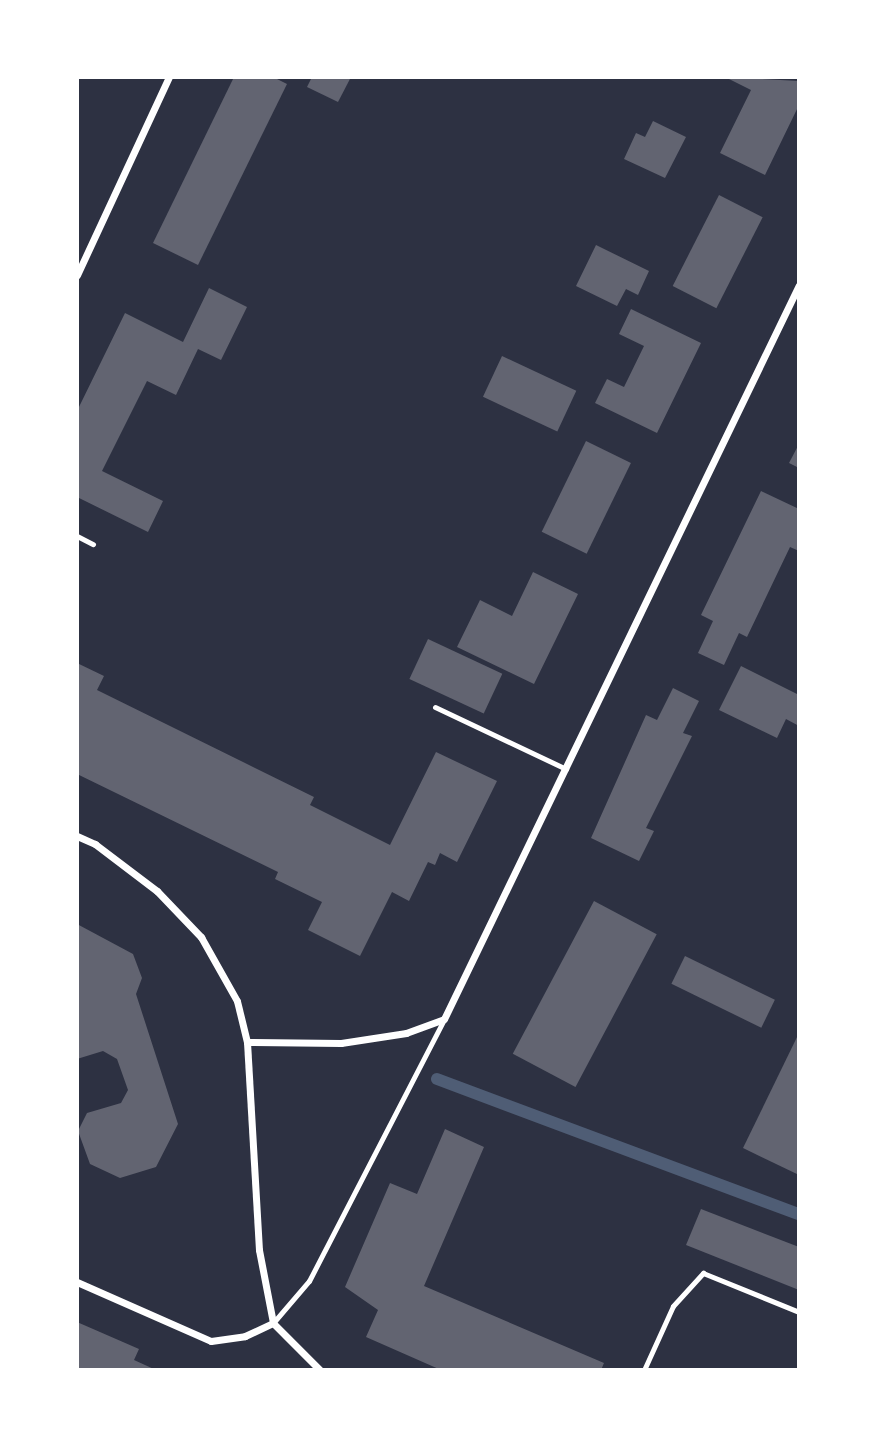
<!DOCTYPE html>
<style>
body{margin:0}
#map{position:relative;width:876px;height:1447px;overflow:hidden;background:#2d3142;font-family:"Source Serif 4",serif}
div>[style]{position:absolute}
[style*='--x']{left:calc(var(--x)*1px);top:calc(var(--y)*1px);width:calc(var(--w)*1px);rotate:calc(var(--a)*1deg)}
.stream>*{height:12px;margin:-6px;padding:0 6px;transform-origin:6px;border-radius:6px;background:#4f5d75}
.building>*{inset:0;background:#626471;transform-origin:0 0}
.service>*{height:5px;margin:-2.5px;padding:0 2.5px;transform-origin:2.5px;border-radius:2.5px;background:#fff}
.minor>*{height:7px;margin:-3.5px;padding:0 3.5px;transform-origin:3.5px;border-radius:3.5px;background:#fff}
span{translate:-50% -50%;white-space:nowrap;text-align:center;line-height:1.15;-webkit-text-stroke:5px #fff;paint-order:stroke}
.frame{position:absolute;inset:0;border:79px solid #fff;pointer-events:none}
</style>
<div id="map">
<div class="stream">
<i style="--x:437;--y:1079;--w:386;--a:20.5"></i>
</div>
<div class="building">
<i style="clip-path:polygon(234px 77px,273px 77px,287px 84px,198px 265px,153px 243px)"></i>
<i style="clip-path:polygon(312px 77px,351px 77px,338px 102px,307px 87px)"></i>
<i style="clip-path:polygon(725px 77px,799px 81px,799px 105px,765px 175px,720px 153px,751px 90px)"></i>
<i style="clip-path:polygon(653px 121px,686px 137px,665px 178px,624px 159px,636px 133px,645px 137px)"></i>
<i style="left:719px;top:195px;width:49px;height:102px;rotate:27deg"></i>
<i style="clip-path:polygon(596px 245px,649px 271px,638px 295px,626px 289px,617px 306px,576px 286px)"></i>
<i style="clip-path:polygon(209px 288px,247px 307px,221px 360px,198px 349px,176px 395px,147px 381px,102px 471px,163px 501px,148px 532px,77px 497px,77px 411px,125px 313px,183px 342px)"></i>
<i style="clip-path:polygon(631px 309px,701px 343px,657px 433px,595px 403px,607px 379px,624px 387px,644px 346px,619px 334px)"></i>
<i style="left:502px;top:356px;width:82px;height:45px;rotate:25deg"></i>
<i style="left:586px;top:441px;width:50px;height:101px;rotate:26deg"></i>
<i style="clip-path:polygon(799px 444px,799px 468px,789px 463px)"></i>
<i style="clip-path:polygon(761px 491px,799px 509px,799px 551px,790px 547px,747px 637px,739px 633px,724px 665px,698px 653px,713px 621px,701px 615px)"></i>
<i style="clip-path:polygon(533px 572px,578px 594px,534px 684px,457px 647px,480px 600px,512px 616px)"></i>
<i style="left:428px;top:639px;width:82px;height:44px;rotate:25deg"></i>
<i style="clip-path:polygon(77px 663px,104px 676px,97px 690px,314px 797px,310px 805px,390px 845px,436px 752px,497px 781px,457px 862px,440px 853px,435px 865px,428px 862px,409px 901px,392px 892px,360px 956px,308px 930px,322px 902px,275px 879px,278px 872px,77px 774px)"></i>
<i style="clip-path:polygon(741px 666px,799px 695px,799px 726px,786px 719px,777px 738px,719px 710px)"></i>
<i style="clip-path:polygon(673px 688px,699px 701px,683px 733px,692px 736px,646px 828px,654px 831px,639px 861px,591px 838px,646px 715px,657px 720px)"></i>
<i style="left:594px;top:901px;width:71px;height:173px;rotate:28deg"></i>
<i style="clip-path:polygon(77px 924px,133px 954px,142px 978px,136px 994px,178px 1124px,156px 1167px,120px 1178px,90px 1164px,78px 1131px,87px 1113px,121px 1103px,128px 1090px,117px 1059px,103px 1051px,77px 1059px)"></i>
<i style="left:685px;top:956px;width:100px;height:31px;rotate:26deg"></i>
<i style="clip-path:polygon(799px 1033px,799px 1175px,743px 1148px)"></i>
<i style="clip-path:polygon(445px 1129px,484px 1147px,424px 1286px,604px 1363px,601px 1370px,441px 1370px,366px 1337px,378px 1310px,345px 1287px,390px 1183px,417px 1194px)"></i>
<i style="clip-path:polygon(701px 1209px,799px 1247px,799px 1290px,686px 1245px)"></i>
<i style="clip-path:polygon(77px 1322px,139px 1349px,134px 1360px,156px 1370px,77px 1370px)"></i>
</div>
<div class="service">
<i style="--x:77;--y:536;--w:18;--a:27"></i>
<i style="--x:435;--y:707;--w:145;--a:25.3"></i>
<i style="--x:273;--y:1323;--w:55;--a:-49.4"></i>
<i style="--x:309;--y:1281;--w:295;--a:-62.7"></i>
<i style="--x:644;--y:1370;--w:70;--a:-65.6"></i>
<i style="--x:673;--y:1306;--w:45;--a:-47.7"></i>
<i style="--x:703;--y:1273;--w:104;--a:22.1"></i>
</div>
<div class="minor">
<i style="--x:77;--y:275;--w:218;--a:-65.1"></i>
<i style="--x:77;--y:836;--w:20;--a:24"></i>
<i style="--x:95;--y:844;--w:78;--a:37.2"></i>
<i style="--x:157;--y:891;--w:64;--a:46.3"></i>
<i style="--x:201;--y:937;--w:73;--a:60.6"></i>
<i style="--x:237;--y:1001;--w:42;--a:76.3"></i>
<i style="--x:247;--y:1042;--w:208;--a:86.7"></i>
<i style="--x:259;--y:1250;--w:74;--a:79.1"></i>
<i style="--x:247;--y:1042;--w:94;--a:0.6"></i>
<i style="--x:341;--y:1043;--w:66;--a:-8.7"></i>
<i style="--x:406;--y:1033;--w:40;--a:-20.2"></i>
<i style="--x:444;--y:1019;--w:815;--a:-64.19"></i>
<i style="--x:77;--y:1282;--w:146;--a:23.8"></i>
<i style="--x:211;--y:1341;--w:34;--a:-8"></i>
<i style="--x:245;--y:1336;--w:31;--a:-25"></i>
<i style="--x:273;--y:1323;--w:66;--a:45"></i>
</div>
<div class="frame"></div>
</div>
